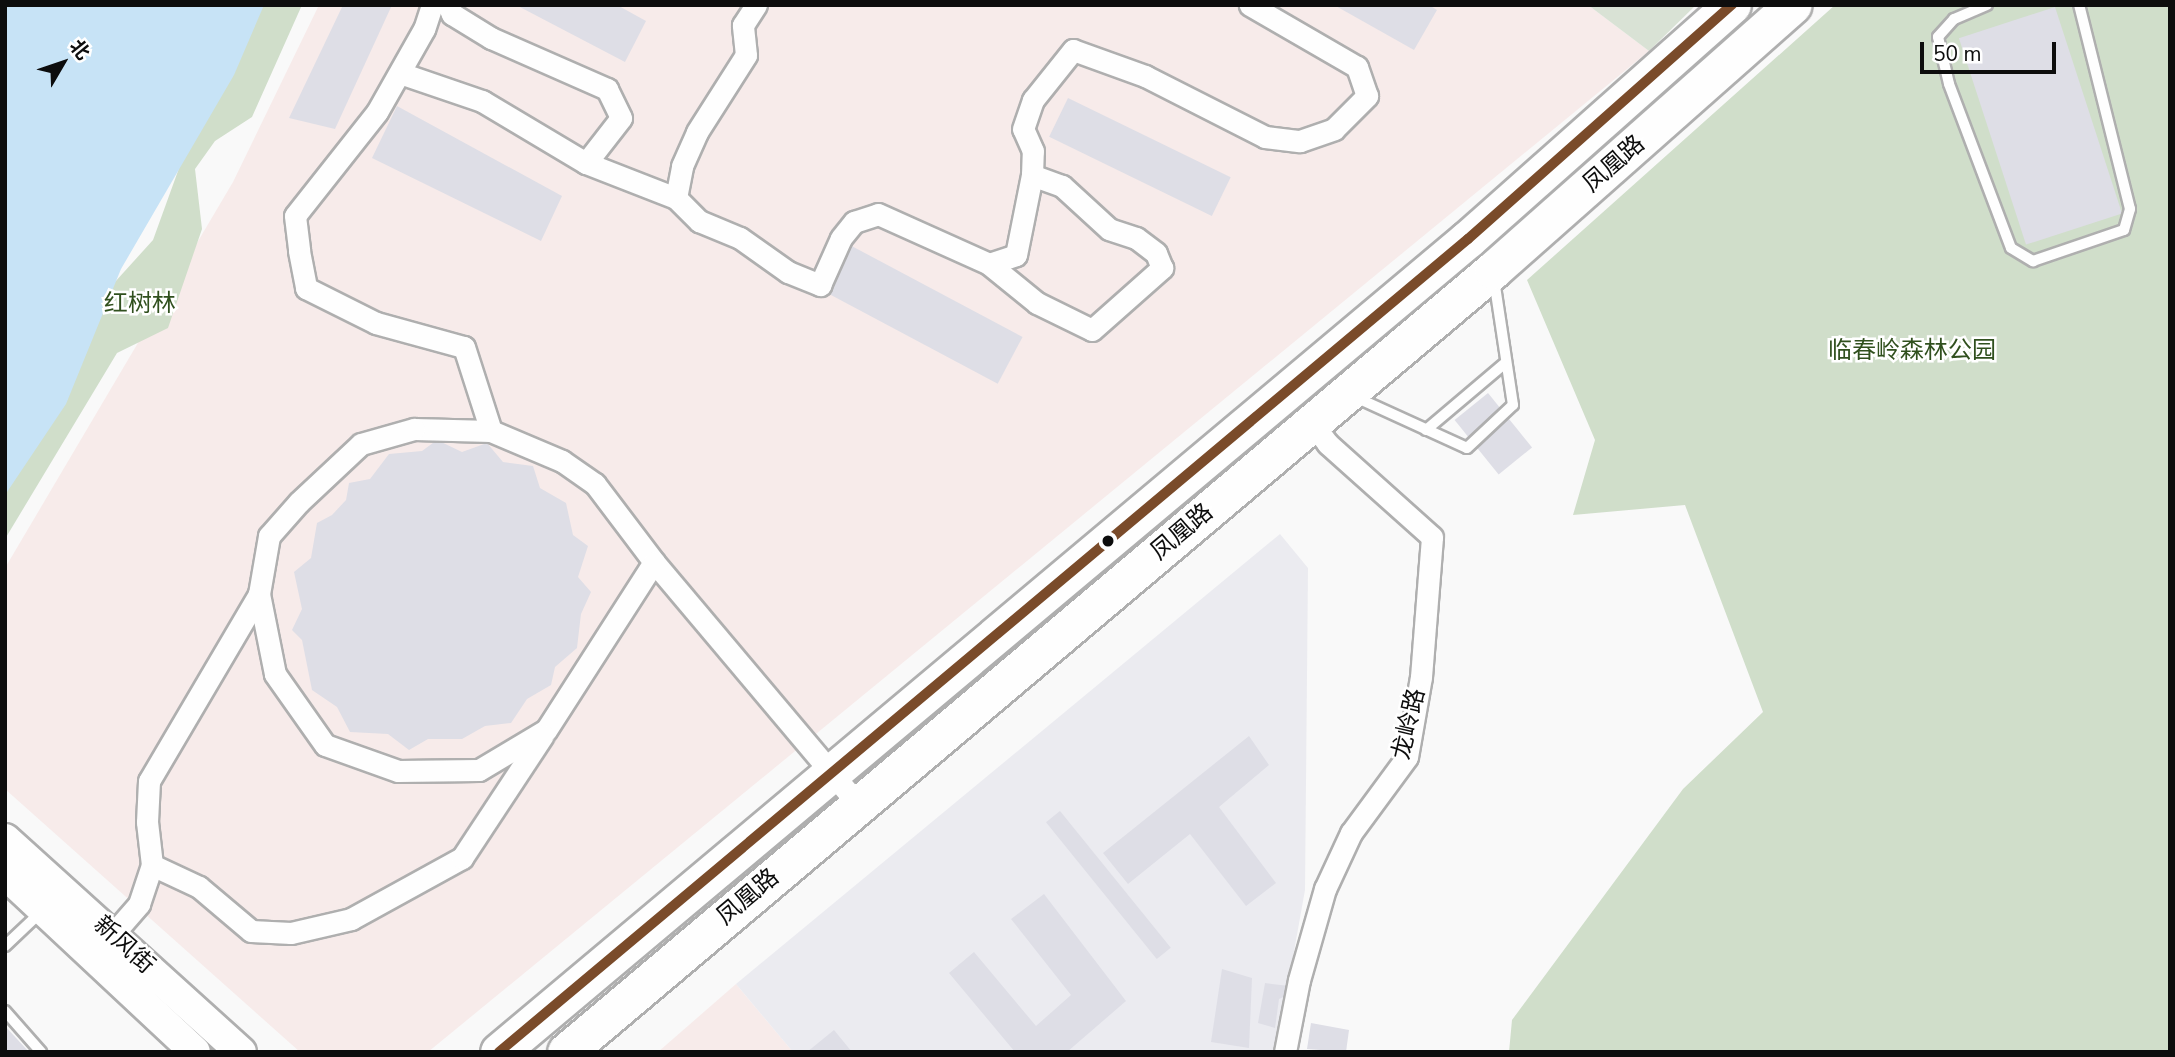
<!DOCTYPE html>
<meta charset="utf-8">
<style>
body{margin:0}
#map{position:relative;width:2175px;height:1057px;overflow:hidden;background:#f9f9f9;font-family:"Nunito Sans","Noto Sans SC",sans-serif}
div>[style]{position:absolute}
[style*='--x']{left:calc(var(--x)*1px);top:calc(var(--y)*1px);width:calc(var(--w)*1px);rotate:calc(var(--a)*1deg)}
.commercial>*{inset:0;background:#f7ebea}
.built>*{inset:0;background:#ebebf0}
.green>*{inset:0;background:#d9e2d5}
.forest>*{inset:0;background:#d0deca}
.water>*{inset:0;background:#c7e3f6}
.building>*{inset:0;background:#dedee6;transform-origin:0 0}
.roads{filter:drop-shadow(2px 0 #afafaf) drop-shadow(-2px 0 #afafaf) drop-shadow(0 2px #afafaf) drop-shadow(0 -2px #afafaf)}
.service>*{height:10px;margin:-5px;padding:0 5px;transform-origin:5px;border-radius:5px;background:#fefefe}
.minor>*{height:21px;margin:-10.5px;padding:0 10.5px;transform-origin:10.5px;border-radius:10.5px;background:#fefefe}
.secondary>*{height:30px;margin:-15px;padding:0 15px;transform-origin:15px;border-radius:15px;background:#fefefe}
.trunk>*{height:37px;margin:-18.5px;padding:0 18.5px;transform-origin:18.5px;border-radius:18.5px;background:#fefefe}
.bus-1>*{height:10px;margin:-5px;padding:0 5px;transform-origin:5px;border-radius:5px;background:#7a4b2a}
.dots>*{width:19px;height:19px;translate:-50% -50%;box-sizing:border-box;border:4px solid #fff;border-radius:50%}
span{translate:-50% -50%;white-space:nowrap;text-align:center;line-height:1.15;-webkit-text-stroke:5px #fff;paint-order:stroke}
.street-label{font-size:24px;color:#0d0d0d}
.park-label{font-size:24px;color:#30501e}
.frame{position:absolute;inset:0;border:7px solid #0d0d0d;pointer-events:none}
.north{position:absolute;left:28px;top:28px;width:70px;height:70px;-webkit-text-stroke:5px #fff;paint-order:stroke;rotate:51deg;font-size:19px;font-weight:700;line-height:28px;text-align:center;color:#0d0d0d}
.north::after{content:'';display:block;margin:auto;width:24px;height:32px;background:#0d0d0d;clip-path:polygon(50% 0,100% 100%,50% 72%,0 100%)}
.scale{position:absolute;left:1920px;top:42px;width:136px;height:32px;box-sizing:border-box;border:4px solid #0d0d0d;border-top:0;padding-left:9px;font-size:21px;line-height:24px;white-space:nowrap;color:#0d0d0d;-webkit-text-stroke:5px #fff;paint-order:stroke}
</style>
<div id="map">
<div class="commercial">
<i style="clip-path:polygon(319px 5px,1588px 5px,1649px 51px,428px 1052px,300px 1052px,5px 789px,5px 568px,233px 182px)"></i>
<i style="clip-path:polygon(736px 984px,793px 1052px,658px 1052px)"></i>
</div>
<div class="built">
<i style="clip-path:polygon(1280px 534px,1308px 568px,1305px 890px,1276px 1052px,793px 1052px,736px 984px)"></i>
</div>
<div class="green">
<i style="clip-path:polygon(1588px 5px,1696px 5px,1649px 51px)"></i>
</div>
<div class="forest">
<i style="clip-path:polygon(253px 5px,302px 5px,252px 117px,215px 141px,195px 169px,202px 229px,168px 328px,117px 353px,5px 539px,5px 489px,95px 304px,153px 240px,199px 113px)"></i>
<i style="clip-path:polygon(1835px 5px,2170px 5px,2170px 1052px,1509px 1052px,1512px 1020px,1683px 789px,1763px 712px,1685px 505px,1573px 515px,1595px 440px,1527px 280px)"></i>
</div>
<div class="water">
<i style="clip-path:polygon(5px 5px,264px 5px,234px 75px,121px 269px,66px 404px,5px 495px)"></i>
</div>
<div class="building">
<i style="clip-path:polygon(343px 5px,392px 5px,335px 129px,289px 118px)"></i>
<i style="clip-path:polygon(516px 5px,617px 5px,646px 21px,625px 62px)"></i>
<i style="clip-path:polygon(1334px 5px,1429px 5px,1437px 10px,1414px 50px)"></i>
<i style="left:2055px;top:7px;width:217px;height:101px;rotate:72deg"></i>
<i style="left:1068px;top:98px;width:181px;height:43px;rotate:26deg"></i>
<i style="clip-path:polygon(397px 106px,562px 196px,541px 241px,372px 158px)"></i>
<i style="left:846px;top:243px;width:200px;height:53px;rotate:28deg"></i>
<i style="left:1488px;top:393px;width:70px;height:43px;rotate:51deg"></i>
<i style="clip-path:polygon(437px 440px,462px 452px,487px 443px,503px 462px,533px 466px,540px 488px,566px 503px,573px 535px,588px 546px,578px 577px,591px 592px,581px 614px,577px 648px,555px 667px,551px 685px,527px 699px,511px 723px,485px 726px,462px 739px,428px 739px,409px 750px,388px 734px,350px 732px,337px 707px,312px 690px,302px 640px,292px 630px,302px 609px,294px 572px,311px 558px,317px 523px,332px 515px,346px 500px,349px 483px,370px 479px,389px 454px,422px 451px)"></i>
<i style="clip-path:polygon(1249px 736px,1269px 765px,1219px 807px,1276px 883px,1246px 906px,1190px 834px,1128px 884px,1103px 853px)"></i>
<i style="left:1060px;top:811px;width:176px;height:18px;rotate:51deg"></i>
<i style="clip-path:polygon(1044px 894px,1126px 1001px,1067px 1052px,1015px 1052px,949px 973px,974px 952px,1036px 1026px,1071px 995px,1011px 919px)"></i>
<i style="clip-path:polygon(1222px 969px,1252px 978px,1249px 1048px,1211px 1042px)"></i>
<i style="clip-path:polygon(1265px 983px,1289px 986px,1288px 995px,1279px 999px,1275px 1028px,1258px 1023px)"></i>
<i style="clip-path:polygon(1311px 1023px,1349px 1030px,1346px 1052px,1307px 1049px)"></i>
<i style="clip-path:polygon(5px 1026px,29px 1052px,5px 1052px)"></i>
<i style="clip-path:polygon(834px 1030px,852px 1052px,807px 1052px)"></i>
</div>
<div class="roads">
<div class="service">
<i style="--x:1987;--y:5;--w:36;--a:157"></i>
<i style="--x:1954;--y:19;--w:24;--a:132"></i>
<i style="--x:1938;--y:37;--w:48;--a:76.8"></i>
<i style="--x:1949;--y:84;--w:175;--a:69.3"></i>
<i style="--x:2011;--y:248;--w:26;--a:31"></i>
<i style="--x:2033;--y:261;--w:96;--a:-18.8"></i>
<i style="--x:2124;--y:230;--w:22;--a:-74"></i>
<i style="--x:2130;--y:209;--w:210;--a:-104"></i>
<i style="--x:1353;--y:396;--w:125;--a:24.5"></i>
<i style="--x:1467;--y:448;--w:63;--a:-43.1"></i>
<i style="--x:1513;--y:405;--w:127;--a:-98.6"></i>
<i style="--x:1426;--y:430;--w:102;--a:-40.2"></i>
<i style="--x:5;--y:946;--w:50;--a:-43.4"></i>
<i style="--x:5;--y:1011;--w:55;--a:48.7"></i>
</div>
<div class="minor">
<i style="--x:432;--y:5;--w:25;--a:108"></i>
<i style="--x:424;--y:29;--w:95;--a:119.5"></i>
<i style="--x:377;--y:112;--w:132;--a:128.3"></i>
<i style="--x:295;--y:216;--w:35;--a:83"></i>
<i style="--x:299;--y:251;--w:38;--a:79"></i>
<i style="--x:306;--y:288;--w:78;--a:26.6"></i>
<i style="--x:376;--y:323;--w:91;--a:15.3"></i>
<i style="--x:464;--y:347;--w:88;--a:72.2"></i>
<i style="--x:448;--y:5;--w:10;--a:66"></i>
<i style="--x:452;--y:14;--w:46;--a:31.6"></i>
<i style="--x:491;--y:38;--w:127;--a:23.7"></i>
<i style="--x:607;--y:89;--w:32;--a:64"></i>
<i style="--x:621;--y:118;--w:57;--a:127.9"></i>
<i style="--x:400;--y:73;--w:87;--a:18.9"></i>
<i style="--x:482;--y:101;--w:121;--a:30.8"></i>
<i style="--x:586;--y:163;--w:97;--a:21.3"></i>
<i style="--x:676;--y:198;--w:33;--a:-79"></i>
<i style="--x:682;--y:166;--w:37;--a:-66"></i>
<i style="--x:697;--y:132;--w:91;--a:-57.5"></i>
<i style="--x:746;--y:55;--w:30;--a:-96"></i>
<i style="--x:743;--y:25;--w:24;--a:-57"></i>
<i style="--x:676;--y:198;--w:33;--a:45"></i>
<i style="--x:699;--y:221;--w:44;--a:22.5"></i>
<i style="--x:740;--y:238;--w:59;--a:35.3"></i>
<i style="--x:788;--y:272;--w:35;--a:22"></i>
<i style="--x:820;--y:285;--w:51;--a:-65.9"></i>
<i style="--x:841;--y:238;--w:21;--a:-51"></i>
<i style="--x:854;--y:222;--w:25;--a:-18"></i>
<i style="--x:878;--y:214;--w:122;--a:24.2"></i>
<i style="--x:989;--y:264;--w:28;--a:-18"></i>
<i style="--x:1016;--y:255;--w:82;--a:-78.7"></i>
<i style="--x:1032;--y:175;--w:24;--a:-88"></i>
<i style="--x:1033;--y:151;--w:24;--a:-114"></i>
<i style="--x:1023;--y:129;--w:31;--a:-71"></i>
<i style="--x:1033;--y:100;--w:64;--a:-51.3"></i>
<i style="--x:1073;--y:50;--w:77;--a:19.9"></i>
<i style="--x:1145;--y:76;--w:135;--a:26.9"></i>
<i style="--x:1265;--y:137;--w:35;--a:7"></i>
<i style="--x:1300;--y:141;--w:36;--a:-19"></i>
<i style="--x:1334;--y:129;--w:47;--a:-45"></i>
<i style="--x:1367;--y:96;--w:31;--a:-109"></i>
<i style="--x:1357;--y:67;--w:124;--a:-149.9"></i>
<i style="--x:989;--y:264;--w:62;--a:39.1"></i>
<i style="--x:1037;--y:303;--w:61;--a:26.1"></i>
<i style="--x:1092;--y:330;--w:94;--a:-41.5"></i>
<i style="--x:1162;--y:268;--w:16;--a:-112"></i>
<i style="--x:1156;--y:253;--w:25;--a:-143"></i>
<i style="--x:1136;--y:238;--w:28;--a:-162"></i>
<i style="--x:1109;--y:229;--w:64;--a:-137.5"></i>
<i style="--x:1062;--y:186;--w:32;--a:-160"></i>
<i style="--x:414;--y:429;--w:77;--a:1.5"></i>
<i style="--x:491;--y:431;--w:77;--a:22.9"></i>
<i style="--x:562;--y:461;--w:40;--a:34.9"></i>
<i style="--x:595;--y:484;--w:98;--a:52.9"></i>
<i style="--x:654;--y:562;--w:200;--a:122.7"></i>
<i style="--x:546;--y:730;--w:78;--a:149.2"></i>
<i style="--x:479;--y:770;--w:81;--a:179.3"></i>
<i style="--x:398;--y:771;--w:77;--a:-160.4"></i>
<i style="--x:325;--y:745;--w:87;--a:-125.2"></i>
<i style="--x:275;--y:674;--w:82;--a:-101.3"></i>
<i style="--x:259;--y:594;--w:59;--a:-80.2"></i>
<i style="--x:269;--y:536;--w:45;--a:-48.6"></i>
<i style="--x:299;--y:502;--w:85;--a:-43.1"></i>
<i style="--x:361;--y:444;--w:55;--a:-15.8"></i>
<i style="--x:654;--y:562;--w:317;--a:49.9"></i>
<i style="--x:152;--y:865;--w:52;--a:25.1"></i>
<i style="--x:199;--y:887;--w:68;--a:40.2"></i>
<i style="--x:251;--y:931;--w:40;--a:2.9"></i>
<i style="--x:291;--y:933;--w:62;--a:-13.1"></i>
<i style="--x:351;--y:919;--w:127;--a:-28.8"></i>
<i style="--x:462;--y:858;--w:147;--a:-56.6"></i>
<i style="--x:113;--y:934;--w:40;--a:-49"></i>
<i style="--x:139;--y:904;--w:41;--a:-71.6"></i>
<i style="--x:152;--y:865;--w:43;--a:-96.6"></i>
<i style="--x:147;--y:822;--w:41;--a:-87.2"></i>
<i style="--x:149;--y:781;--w:217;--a:-59.5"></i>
<i style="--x:1285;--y:1052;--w:73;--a:-79"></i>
<i style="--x:1299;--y:980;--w:95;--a:-74.1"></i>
<i style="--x:1325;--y:889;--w:62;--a:-65.1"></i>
<i style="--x:1351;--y:833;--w:94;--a:-53.6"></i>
<i style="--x:1407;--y:757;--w:81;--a:-80.1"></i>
<i style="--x:1421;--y:677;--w:140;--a:-85.5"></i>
<i style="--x:1432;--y:537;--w:140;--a:-138.2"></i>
<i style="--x:1328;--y:444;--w:26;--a:-127"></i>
</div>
<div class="secondary">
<i style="--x:5;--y:839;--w:318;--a:42.1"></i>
<i style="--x:5;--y:874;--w:260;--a:43.1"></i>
</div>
<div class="trunk">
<i style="--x:499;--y:1052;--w:1265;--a:-40"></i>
<i style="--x:1468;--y:239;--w:353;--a:-41.6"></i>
<i style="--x:566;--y:1052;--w:1213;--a:-40.15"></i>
<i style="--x:1493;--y:270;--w:400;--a:-41.5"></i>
</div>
</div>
<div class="bus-1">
<i style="--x:499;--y:1052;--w:1265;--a:-40"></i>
<i style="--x:1468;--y:239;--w:353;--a:-41.6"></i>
</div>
<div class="dots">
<i style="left:1108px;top:541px;background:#0d0d0d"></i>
</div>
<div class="street-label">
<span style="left:1614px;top:164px;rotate:-41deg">凤凰路</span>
<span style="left:1182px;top:532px;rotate:-40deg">凤凰路</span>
<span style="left:1409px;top:724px;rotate:-77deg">龙岭路</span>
<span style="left:748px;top:897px;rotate:-40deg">凤凰路</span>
<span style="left:124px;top:945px;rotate:42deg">新风街</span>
</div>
<div class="park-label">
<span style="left:140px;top:304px">红树林</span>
<span style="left:1912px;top:351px">临春岭森林公园</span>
</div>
<div class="frame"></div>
<div class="north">北</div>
<div class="scale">50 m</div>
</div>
